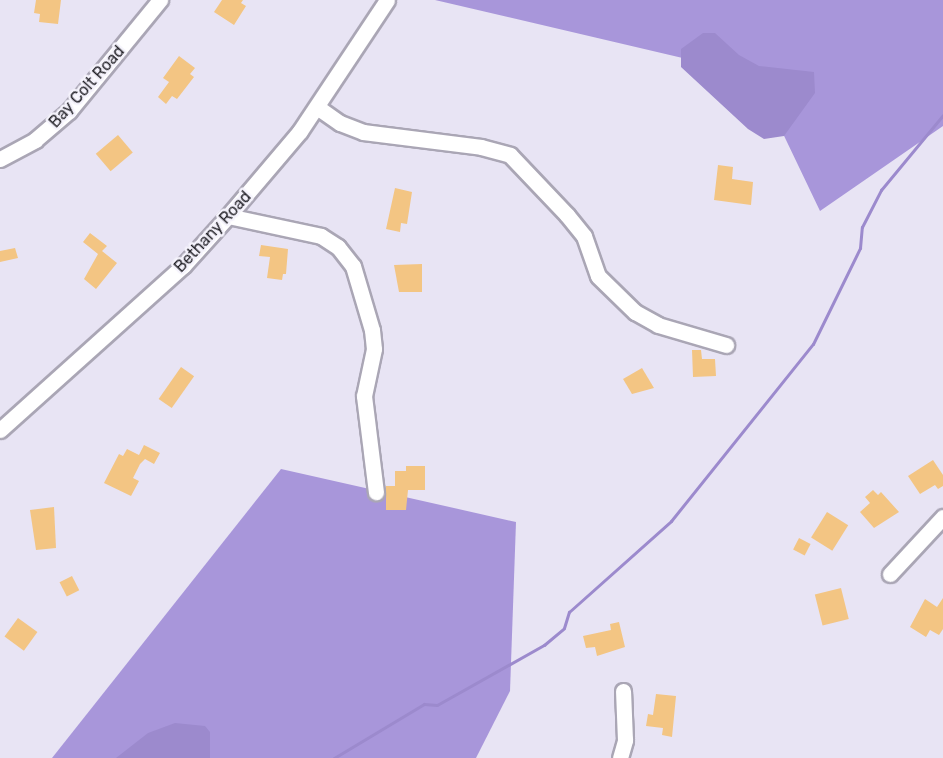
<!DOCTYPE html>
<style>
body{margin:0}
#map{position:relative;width:943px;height:758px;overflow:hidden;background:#e8e4f4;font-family:Rubik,sans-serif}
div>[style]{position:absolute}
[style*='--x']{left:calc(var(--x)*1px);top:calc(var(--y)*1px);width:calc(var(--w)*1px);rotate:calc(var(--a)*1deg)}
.forest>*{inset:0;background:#a896da}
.water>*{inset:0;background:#9c8acd}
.stream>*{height:3px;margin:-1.5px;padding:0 1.5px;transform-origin:1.5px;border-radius:1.5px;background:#9c8acd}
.building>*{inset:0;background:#f3c583;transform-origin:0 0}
.roads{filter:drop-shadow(2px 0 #aaa6b5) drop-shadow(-2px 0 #aaa6b5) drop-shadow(0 2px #aaa6b5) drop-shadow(0 -2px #aaa6b5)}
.minor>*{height:15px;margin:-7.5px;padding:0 7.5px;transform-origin:7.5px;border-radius:7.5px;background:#fff}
span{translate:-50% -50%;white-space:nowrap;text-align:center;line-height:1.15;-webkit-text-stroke:5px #f5f3fc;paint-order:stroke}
.street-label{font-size:16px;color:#1e1d23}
</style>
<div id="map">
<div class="forest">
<i style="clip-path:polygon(435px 0,943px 0,943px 126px,820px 211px,755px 75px)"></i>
<i style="clip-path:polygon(281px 469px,516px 522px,510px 691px,476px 758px,52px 758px)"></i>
</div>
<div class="water">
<i style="clip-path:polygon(703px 33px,715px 33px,739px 55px,759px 66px,814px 72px,815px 93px,784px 136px,764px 139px,748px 129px,681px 67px,681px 49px)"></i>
<i style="clip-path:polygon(175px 723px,205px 726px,210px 732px,210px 758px,116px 758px,148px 733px)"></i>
</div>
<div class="stream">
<i style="--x:334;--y:758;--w:105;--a:-31"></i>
<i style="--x:424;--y:704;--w:13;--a:4"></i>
<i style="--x:437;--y:705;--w:123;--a:-29.3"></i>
<i style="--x:544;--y:645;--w:26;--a:-40"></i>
<i style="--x:564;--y:628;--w:17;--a:-73"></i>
<i style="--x:569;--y:612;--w:137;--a:-41.7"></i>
<i style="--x:671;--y:521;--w:227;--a:-51.3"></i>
<i style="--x:813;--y:344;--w:107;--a:-63.9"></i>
<i style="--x:860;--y:248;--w:21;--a:-85"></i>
<i style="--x:862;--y:227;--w:42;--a:-62.8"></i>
<i style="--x:881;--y:190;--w:97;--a:-50.4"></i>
</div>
<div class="building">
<i style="clip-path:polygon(36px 0,61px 0,58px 24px,39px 22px,40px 14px,34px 13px)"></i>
<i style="clip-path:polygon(222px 0,243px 0,241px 3px,246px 6px,234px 25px,214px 12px)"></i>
<i style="clip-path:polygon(179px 56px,195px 68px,190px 74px,194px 77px,177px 99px,172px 96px,166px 104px,158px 97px,169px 82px,163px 78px)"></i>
<i style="left:118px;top:135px;width:23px;height:29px;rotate:50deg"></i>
<i style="clip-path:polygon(718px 165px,733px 167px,732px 179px,753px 182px,751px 205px,714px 200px)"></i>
<i style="clip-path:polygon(395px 188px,412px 192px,407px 224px,401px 223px,400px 232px,386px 229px)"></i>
<i style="clip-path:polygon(90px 233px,107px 246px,102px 251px,117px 263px,96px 289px,84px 279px,98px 254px,83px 242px)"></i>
<i style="clip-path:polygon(261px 245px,288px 249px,286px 274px,283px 274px,282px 280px,267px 278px,270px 257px,259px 256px)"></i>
<i style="clip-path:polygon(15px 248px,18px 258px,0 262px,0 251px)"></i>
<i style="clip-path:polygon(422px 264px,422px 292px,399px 292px,394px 265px)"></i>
<i style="clip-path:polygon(692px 350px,701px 350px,702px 359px,715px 359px,716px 376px,693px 377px)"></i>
<i style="left:181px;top:367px;width:16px;height:39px;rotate:35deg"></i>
<i style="clip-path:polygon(642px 368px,654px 388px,632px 394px,623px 379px)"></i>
<i style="clip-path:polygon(144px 445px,160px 453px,154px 464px,145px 459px,140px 464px,133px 478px,139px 481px,131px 496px,104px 483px,119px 454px,123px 456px,127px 449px,139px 455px)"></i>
<i style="clip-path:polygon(933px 460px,943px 475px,943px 486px,938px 489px,935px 485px,920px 494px,908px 476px)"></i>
<i style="clip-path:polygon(406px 466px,425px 466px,425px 490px,408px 490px,406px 510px,386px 510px,386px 486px,395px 486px,395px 471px,406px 471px)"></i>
<i style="clip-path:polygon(873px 490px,878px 495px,881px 492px,899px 512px,874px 528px,860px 512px,870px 503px,865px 497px)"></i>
<i style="clip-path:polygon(54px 507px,56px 548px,36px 550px,30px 510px)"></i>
<i style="left:827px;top:512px;width:25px;height:30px;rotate:32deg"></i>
<i style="left:799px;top:538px;width:13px;height:13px;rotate:27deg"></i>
<i style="left:72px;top:576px;width:16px;height:14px;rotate:63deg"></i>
<i style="left:841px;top:588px;width:32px;height:27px;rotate:76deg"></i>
<i style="clip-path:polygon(943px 598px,943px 629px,939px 635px,930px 630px,926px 637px,910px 627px,925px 599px,937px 607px)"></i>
<i style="left:18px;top:618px;width:24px;height:23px;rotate:36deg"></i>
<i style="clip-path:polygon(619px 622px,625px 647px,597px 656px,595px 647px,586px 648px,583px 636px,611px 630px,610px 624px)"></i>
<i style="clip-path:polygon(656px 694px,676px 696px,672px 737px,662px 735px,663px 728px,646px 726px,648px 714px,653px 715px)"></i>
</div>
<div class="roads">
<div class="minor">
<i style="--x:317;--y:107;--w:28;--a:35"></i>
<i style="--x:340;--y:123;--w:25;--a:21"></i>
<i style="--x:363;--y:132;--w:119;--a:7.2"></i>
<i style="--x:481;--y:147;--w:30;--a:15"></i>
<i style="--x:510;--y:155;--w:83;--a:46.5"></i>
<i style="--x:567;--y:215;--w:27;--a:51"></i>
<i style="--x:584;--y:236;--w:42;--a:70.7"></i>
<i style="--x:598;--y:276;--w:52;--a:44.2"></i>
<i style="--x:635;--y:312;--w:26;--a:29"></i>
<i style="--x:658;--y:325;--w:71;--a:16.4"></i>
<i style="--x:0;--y:159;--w:40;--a:-28"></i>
<i style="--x:35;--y:140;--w:45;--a:-40.5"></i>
<i style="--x:69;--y:111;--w:144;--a:-50.7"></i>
<i style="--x:228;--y:216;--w:95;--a:12.1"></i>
<i style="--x:321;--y:236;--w:20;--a:33"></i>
<i style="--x:338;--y:247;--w:24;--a:52"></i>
<i style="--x:353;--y:266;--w:67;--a:73.5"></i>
<i style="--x:372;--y:330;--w:19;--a:84"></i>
<i style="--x:374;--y:349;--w:48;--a:102"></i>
<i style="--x:364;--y:396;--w:97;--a:82.9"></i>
<i style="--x:0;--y:430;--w:246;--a:-41.9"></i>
<i style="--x:183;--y:266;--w:67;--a:-48"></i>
<i style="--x:228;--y:216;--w:111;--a:-49.7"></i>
<i style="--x:300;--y:131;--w:157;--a:-56.4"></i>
<i style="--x:890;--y:574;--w:78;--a:-47.1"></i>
<i style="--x:620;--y:758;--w:19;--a:-74"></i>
<i style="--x:625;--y:740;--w:49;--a:-92.3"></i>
</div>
</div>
<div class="street-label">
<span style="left:87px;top:87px;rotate:-48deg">Bay Colt Road</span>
<span style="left:213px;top:232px;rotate:-47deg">Bethany Road</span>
</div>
</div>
